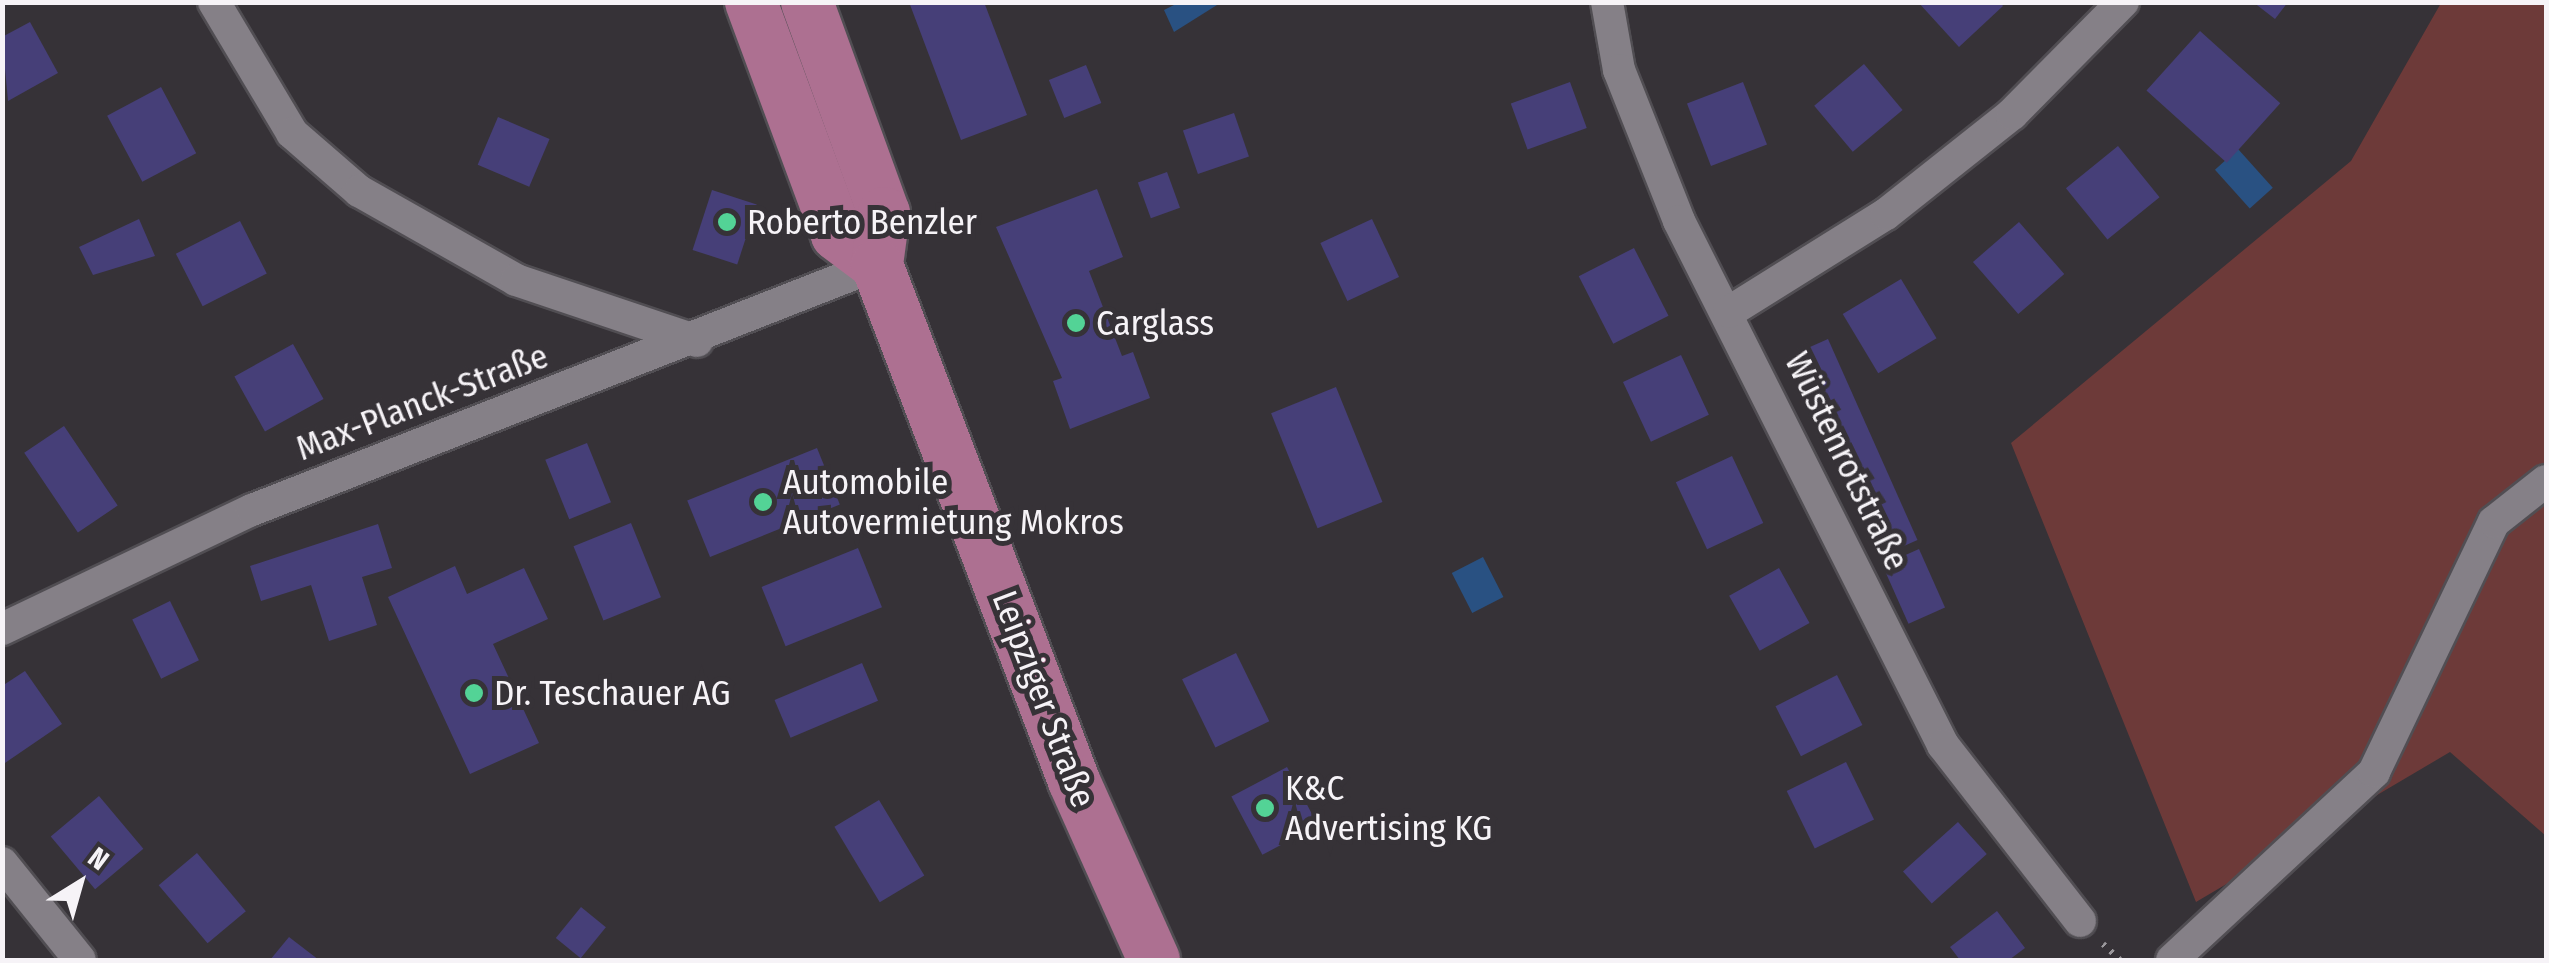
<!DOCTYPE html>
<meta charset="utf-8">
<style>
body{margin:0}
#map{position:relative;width:2549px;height:963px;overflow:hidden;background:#363237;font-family:"Fira Sans Condensed",sans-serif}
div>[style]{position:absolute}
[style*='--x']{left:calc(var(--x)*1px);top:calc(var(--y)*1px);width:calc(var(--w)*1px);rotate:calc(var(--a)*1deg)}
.green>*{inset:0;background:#6d3a39}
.water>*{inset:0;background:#295182;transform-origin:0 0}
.building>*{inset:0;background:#463f78;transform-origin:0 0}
.path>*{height:6px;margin-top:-3px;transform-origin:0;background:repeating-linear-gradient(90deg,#9a979b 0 2.5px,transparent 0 10.5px)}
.roads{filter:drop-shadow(2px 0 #514e53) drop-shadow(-2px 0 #514e53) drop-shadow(0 2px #514e53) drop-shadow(0 -2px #514e53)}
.minor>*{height:32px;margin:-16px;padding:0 16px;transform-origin:16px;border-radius:16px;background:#858087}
.primary>*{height:52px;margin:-26px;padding:0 26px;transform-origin:26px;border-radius:26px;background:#ad7091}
.dots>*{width:28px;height:28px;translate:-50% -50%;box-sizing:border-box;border:5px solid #363237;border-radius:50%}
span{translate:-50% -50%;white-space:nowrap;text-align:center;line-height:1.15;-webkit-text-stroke:10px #363237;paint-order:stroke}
.poi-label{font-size:35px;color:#f6f3f7}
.left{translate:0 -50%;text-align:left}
.street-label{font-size:35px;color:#f6f3f7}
.frame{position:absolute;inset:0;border:5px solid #f6f3f7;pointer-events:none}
.north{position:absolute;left:30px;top:833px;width:100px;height:100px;-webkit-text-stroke:8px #363237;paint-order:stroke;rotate:37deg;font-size:28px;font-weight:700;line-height:40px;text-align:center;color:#f6f3f7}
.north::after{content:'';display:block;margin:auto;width:35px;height:45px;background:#f6f3f7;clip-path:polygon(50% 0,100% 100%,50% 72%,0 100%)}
</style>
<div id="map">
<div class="green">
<i style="clip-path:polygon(2441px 3px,2546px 3px,2546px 836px,2450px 752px,2196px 902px,2011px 443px,2351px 161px)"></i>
</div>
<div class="water">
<i style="clip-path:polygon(1178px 3px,1216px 3px,1217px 5px,1174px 32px,1164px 10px)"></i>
<i style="left:2238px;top:149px;width:52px;height:31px;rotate:48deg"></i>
<i style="left:1483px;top:557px;width:45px;height:35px;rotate:63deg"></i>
</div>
<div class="building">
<i style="clip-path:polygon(909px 2px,984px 2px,1027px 115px,961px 140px)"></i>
<i style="clip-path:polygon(1918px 2px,2000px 2px,2003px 6px,1959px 47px)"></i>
<i style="clip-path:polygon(2253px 2px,2288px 2px,2275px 19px)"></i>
<i style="clip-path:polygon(30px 22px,58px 73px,8px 101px,2px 37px)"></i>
<i style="left:2200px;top:31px;width:108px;height:80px;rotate:42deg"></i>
<i style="left:1864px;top:64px;width:60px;height:65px;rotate:50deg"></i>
<i style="left:1086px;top:65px;width:41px;height:40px;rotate:68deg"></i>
<i style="left:1570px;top:82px;width:49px;height:63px;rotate:70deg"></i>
<i style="left:1743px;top:82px;width:67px;height:60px;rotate:69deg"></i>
<i style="left:161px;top:87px;width:75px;height:61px;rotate:62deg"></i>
<i style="left:1234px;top:113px;width:46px;height:54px;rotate:71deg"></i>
<i style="left:498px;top:117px;width:56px;height:52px;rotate:23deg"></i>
<i style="left:2118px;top:146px;width:66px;height:67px;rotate:51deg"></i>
<i style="left:1167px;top:172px;width:38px;height:31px;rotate:70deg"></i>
<i style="clip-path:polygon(1097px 189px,1123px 257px,1089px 271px,1122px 356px,1133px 352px,1150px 398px,1070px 429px,1053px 381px,1062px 378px,996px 227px)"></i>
<i style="left:712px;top:190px;width:47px;height:63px;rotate:18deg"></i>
<i style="clip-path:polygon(139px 219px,155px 256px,93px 275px,79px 247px)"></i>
<i style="left:1372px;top:219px;width:64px;height:57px;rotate:65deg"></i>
<i style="left:240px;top:221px;width:59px;height:72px;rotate:63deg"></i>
<i style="left:2019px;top:222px;width:69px;height:61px;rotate:49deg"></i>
<i style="left:1634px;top:248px;width:76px;height:62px;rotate:63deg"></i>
<i style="left:1901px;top:279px;width:69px;height:68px;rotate:59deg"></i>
<i style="left:1828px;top:339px;width:220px;height:34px;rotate:66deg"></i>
<i style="left:293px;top:344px;width:63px;height:67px;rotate:61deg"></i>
<i style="left:1681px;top:355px;width:66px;height:64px;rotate:65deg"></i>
<i style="left:1336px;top:387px;width:124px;height:70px;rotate:68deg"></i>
<i style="left:64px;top:426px;width:96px;height:48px;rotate:56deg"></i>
<i style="left:587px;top:443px;width:64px;height:45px;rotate:68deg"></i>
<i style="left:817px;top:448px;width:61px;height:140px;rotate:68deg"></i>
<i style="left:1732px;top:456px;width:74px;height:62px;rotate:65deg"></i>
<i style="left:631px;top:523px;width:80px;height:62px;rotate:68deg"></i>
<i style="clip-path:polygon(378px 524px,392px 568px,362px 577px,377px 625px,329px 641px,311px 585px,261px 601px,250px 566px)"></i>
<i style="left:858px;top:548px;width:64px;height:104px;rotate:68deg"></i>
<i style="left:1919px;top:549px;width:64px;height:40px;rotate:66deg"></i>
<i style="clip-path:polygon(455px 566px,467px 594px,524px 568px,548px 619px,493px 644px,539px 743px,470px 774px,388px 597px)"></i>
<i style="left:1779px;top:568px;width:63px;height:57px;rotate:61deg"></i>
<i style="left:170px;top:601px;width:66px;height:42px;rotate:64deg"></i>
<i style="left:1236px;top:653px;width:76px;height:60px;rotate:64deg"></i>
<i style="left:862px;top:663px;width:41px;height:95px;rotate:67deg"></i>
<i style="clip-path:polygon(25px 671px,62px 724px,2px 765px,2px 686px)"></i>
<i style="left:1837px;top:675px;width:56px;height:69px;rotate:63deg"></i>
<i style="left:1846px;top:762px;width:64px;height:66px;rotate:64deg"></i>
<i style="left:1287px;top:767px;width:66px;height:63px;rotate:62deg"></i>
<i style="left:99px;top:796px;width:69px;height:63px;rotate:50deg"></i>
<i style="left:879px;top:800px;width:88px;height:52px;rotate:59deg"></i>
<i style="left:1958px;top:822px;width:43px;height:74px;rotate:48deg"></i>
<i style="left:197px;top:853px;width:76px;height:50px;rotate:50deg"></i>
<i style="left:581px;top:907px;width:32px;height:40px;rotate:39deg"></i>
<i style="clip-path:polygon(1997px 911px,2025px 948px,2009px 960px,1960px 960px,1950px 947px)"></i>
<i style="clip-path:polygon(289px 937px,319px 960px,270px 960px)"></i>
</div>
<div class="path">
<i style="--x:2103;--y:944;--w:23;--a:43"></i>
</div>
<div class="roads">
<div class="minor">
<i style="--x:214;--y:2;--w:152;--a:59.2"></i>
<i style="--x:292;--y:133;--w:89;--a:40.9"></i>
<i style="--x:359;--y:191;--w:180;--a:29.5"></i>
<i style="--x:516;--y:280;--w:191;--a:18.6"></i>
<i style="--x:1607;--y:2;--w:69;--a:80"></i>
<i style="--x:1619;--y:70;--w:162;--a:68.3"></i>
<i style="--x:1679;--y:221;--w:587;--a:63.26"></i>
<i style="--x:1943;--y:745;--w:223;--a:52.1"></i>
<i style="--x:1729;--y:312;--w:185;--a:-32"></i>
<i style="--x:1886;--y:214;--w:161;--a:-38.4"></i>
<i style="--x:2012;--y:114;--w:158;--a:-45.3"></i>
<i style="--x:2;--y:629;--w:277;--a:-25.5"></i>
<i style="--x:252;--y:510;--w:671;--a:-21.41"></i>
<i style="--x:2;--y:863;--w:124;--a:51.2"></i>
<i style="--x:2172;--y:960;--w:276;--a:-42.9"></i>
<i style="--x:2374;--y:772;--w:277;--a:-64.4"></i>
<i style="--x:2494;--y:522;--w:66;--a:-38.3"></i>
</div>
<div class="primary">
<i style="--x:751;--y:2;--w:248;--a:69.7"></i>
<i style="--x:837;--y:235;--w:50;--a:36.9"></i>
<i style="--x:807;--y:2;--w:225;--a:70"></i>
<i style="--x:884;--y:213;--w:52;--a:97.7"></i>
<i style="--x:877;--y:265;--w:552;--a:69.1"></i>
<i style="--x:1074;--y:781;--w:196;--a:65.9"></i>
</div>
</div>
<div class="dots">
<i style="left:727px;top:222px;background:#53d396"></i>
<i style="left:1076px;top:323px;background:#53d396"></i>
<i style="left:763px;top:502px;background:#53d396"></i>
<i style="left:474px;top:693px;background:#53d396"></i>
<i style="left:1265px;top:808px;background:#53d396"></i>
</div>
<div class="poi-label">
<span class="left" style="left:747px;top:222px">Roberto Benzler</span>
<span class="left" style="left:1096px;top:323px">Carglass</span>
<span class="left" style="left:783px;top:502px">Automobile<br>Autovermietung Mokros</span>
<span class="left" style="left:494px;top:693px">Dr. Teschauer AG</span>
<span class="left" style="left:1285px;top:808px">K&amp;C<br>Advertising KG</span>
</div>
<div class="street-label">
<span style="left:422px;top:402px;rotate:-21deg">Max-Planck-Straße</span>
<span style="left:1847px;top:461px;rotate:64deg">Wüstenrotstraße</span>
<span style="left:1044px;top:699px;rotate:69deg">Leipziger Straße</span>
</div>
<div class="frame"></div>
<div class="north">N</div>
</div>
